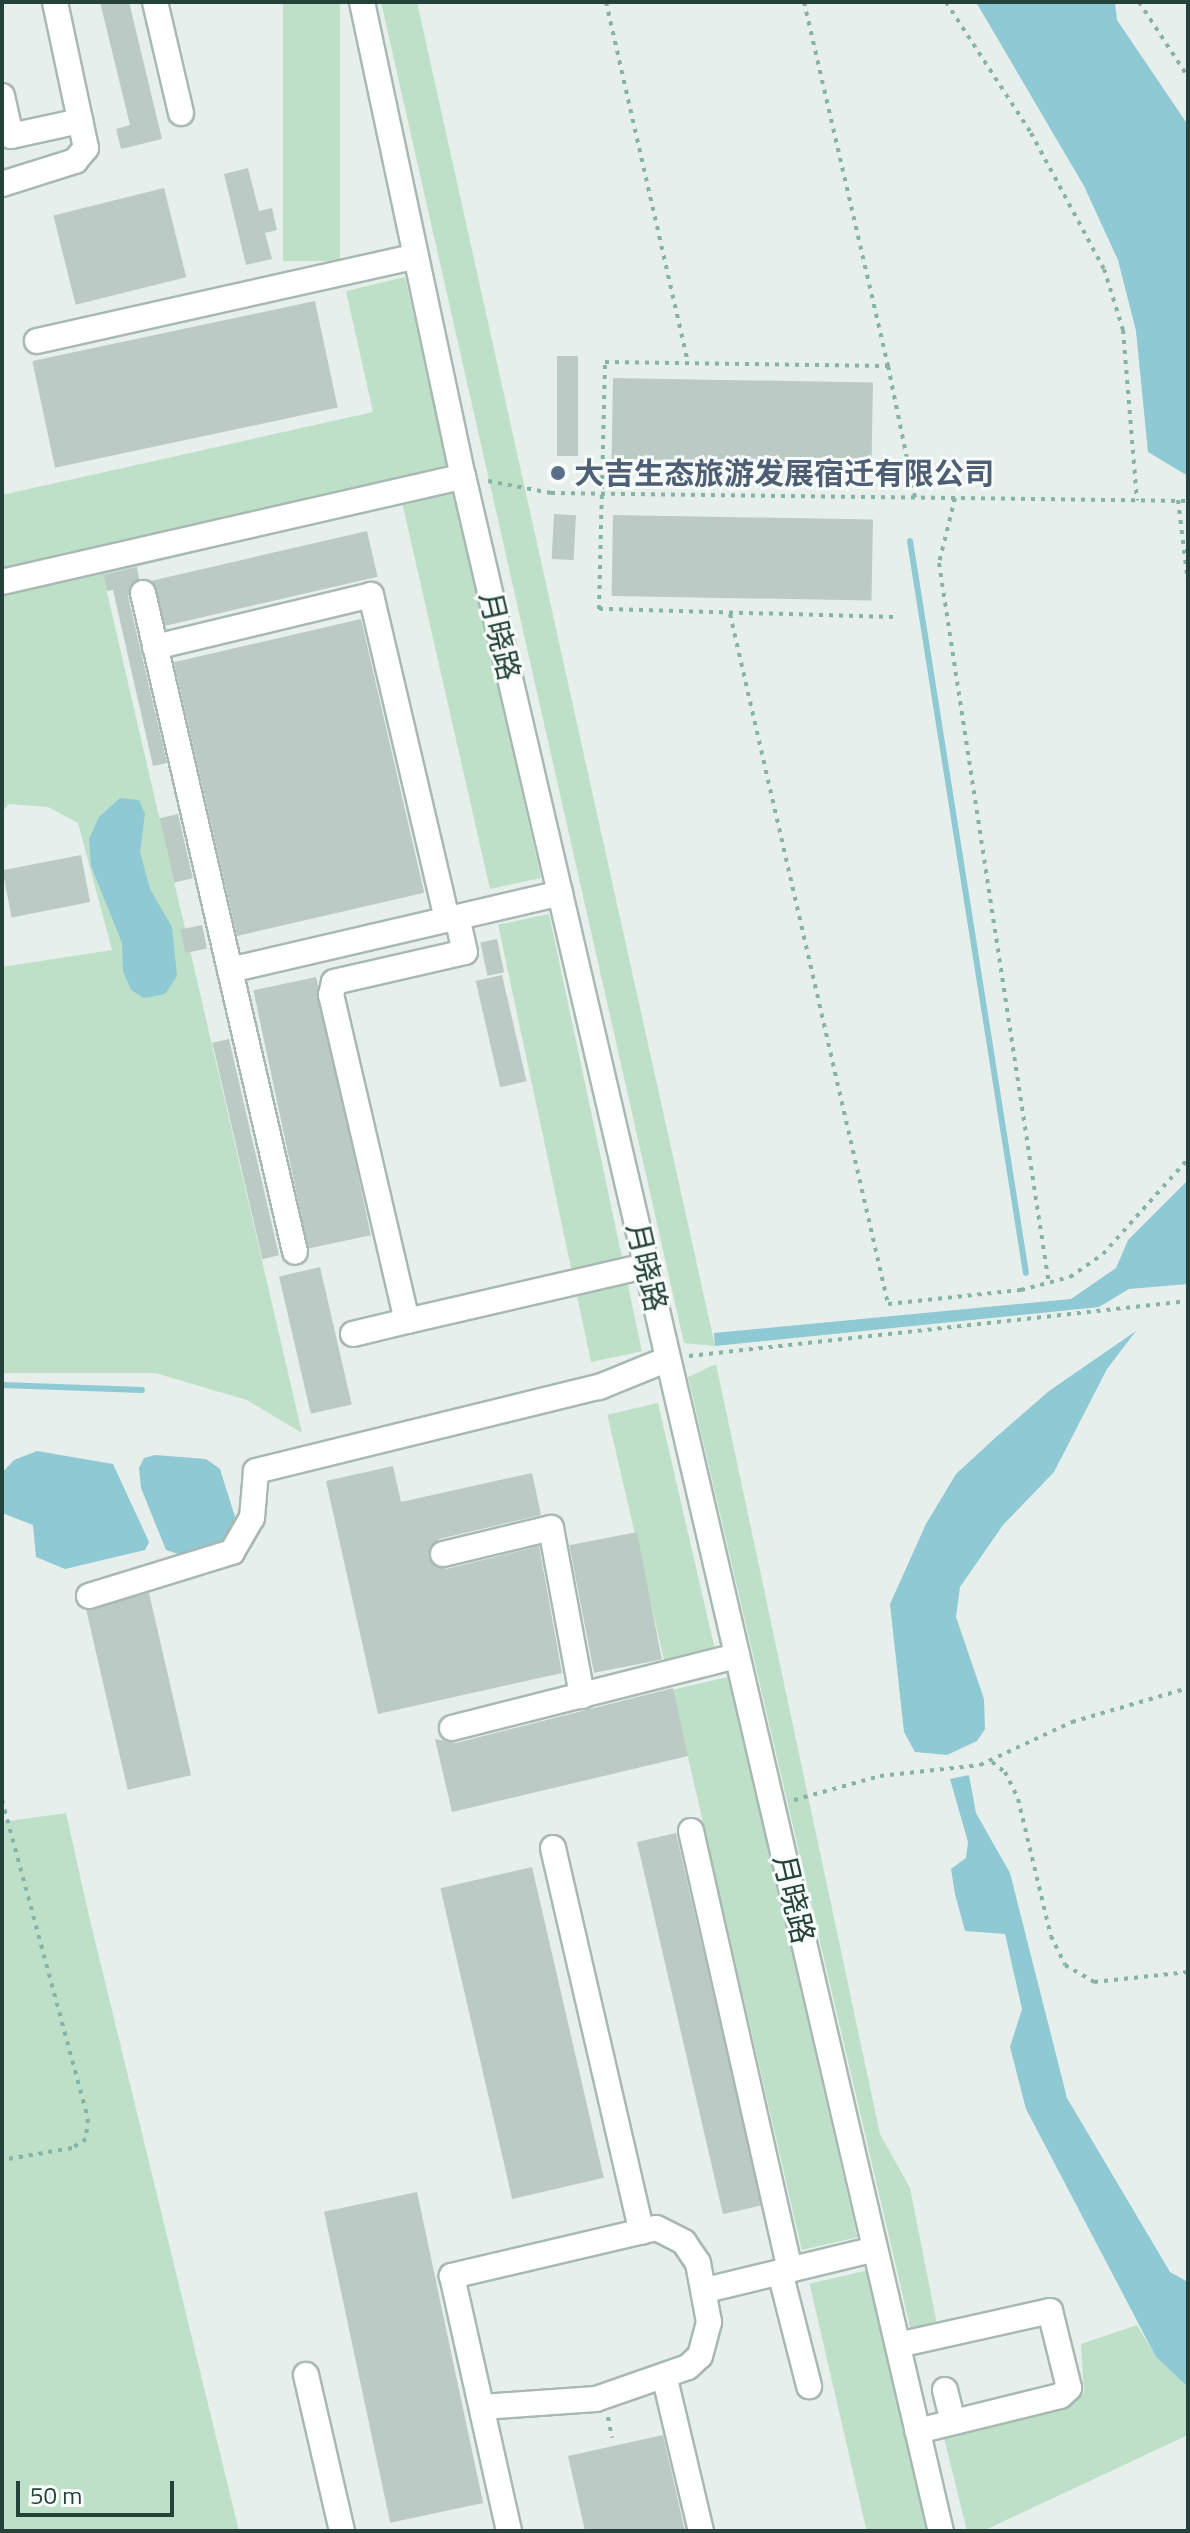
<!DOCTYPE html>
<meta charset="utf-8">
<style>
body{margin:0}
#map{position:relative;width:1190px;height:2533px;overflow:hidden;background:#e6efeb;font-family:"Titillium Web","Noto Sans SC",sans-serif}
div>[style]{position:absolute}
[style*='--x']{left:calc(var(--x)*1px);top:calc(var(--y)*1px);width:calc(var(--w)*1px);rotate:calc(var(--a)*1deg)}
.green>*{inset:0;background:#bfe0c8;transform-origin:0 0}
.water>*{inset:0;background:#8ec9d4}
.stream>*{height:6px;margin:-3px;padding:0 3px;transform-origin:3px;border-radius:3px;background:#8ec9d4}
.building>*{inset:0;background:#bbcac4;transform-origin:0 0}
.path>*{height:4px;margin-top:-2px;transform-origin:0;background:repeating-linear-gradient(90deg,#86b3a5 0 4px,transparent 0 10px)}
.roads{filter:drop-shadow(2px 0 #a8b8b2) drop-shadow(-2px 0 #a8b8b2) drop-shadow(0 2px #a8b8b2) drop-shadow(0 -2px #a8b8b2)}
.minor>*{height:24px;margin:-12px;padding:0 12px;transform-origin:12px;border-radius:12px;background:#fff}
.dots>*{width:22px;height:22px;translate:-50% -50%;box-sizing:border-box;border:4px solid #f7fbf9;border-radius:50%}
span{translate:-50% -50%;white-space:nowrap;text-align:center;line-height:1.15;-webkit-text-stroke:6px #f7fbf9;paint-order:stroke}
.service-label{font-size:30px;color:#4e5e75;font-weight:700}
.left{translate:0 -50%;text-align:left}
.street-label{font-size:30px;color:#24423a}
.frame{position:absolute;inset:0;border:4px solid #24423a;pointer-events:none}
.scale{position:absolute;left:16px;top:2481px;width:158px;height:36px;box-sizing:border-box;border:4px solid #24423a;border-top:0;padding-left:10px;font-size:24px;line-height:28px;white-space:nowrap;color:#24423a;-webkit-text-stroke:6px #f7fbf9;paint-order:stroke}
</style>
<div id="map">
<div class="green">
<i style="left:283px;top:2px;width:57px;height:259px"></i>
<i style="clip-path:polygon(381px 2px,417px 2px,715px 1346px,684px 1343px)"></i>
<i style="clip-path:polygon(405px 277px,541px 878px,490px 889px,402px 502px,103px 575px,302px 1433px,247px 1400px,155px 1373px,2px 1373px,2px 967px,112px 950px,78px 823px,48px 807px,9px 804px,2px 812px,2px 495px,373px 412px,346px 291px)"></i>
<i style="left:549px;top:914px;width:447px;height:52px;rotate:78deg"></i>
<i style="clip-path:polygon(716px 1364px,880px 2134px,910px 2188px,938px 2329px,912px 2335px,688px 1377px)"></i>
<i style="left:658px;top:1403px;width:253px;height:52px;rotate:77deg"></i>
<i style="left:728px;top:1677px;width:575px;height:57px;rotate:77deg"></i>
<i style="clip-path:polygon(66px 1813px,89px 1916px,239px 2531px,2px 2531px,2px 1822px)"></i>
<i style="left:869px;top:2270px;width:268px;height:61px;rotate:77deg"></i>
<i style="clip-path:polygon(1137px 2325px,1156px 2357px,1188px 2387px,1188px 2435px,983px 2531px,967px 2531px,943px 2434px,1067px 2406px,1084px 2394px,1081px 2344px)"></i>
</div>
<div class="water">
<i style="clip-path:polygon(976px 2px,1115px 2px,1117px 20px,1188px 125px,1188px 476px,1148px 452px,1136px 331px,1118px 260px,1084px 186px)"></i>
<i style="clip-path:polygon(120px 798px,139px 800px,145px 814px,140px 852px,150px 889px,172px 927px,177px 976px,165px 994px,144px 998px,131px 990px,123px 971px,122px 943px,91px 866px,89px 839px,99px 817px)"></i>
<i style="clip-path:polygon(1188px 1180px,1188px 1284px,1129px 1289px,1099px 1307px,715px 1346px,714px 1333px,1071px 1299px,1116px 1268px,1128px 1240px)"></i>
<i style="clip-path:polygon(1136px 1331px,1107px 1369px,1054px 1472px,1003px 1525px,960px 1587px,956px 1617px,984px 1699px,985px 1729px,977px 1741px,947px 1755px,915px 1752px,904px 1732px,890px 1604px,926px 1524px,956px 1474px,995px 1438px,1049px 1391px)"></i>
<i style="clip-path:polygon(37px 1451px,113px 1464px,149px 1542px,145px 1550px,65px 1569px,36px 1557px,33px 1525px,2px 1513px,2px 1473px,14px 1460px)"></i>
<i style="clip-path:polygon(155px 1455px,206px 1459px,220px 1469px,236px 1520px,219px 1547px,181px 1555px,166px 1550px,141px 1488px,139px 1468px,144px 1458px)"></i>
<i style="clip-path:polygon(969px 1775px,976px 1813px,1010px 1873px,1067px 2098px,1170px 2272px,1188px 2282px,1188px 2387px,1156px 2357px,1026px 2109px,1010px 2047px,1022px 2009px,1005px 1934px,965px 1931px,955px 1894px,951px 1869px,966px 1858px,968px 1842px,950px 1779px)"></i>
</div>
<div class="stream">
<i style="--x:910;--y:541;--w:741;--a:81"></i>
<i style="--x:2;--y:1385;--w:140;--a:2"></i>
</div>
<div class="building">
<i style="clip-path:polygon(100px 2px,129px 2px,162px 139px,121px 149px,116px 129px,130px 125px)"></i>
<i style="clip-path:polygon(248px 168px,259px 211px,272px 208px,277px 230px,265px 233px,272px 259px,246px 265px,224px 174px)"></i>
<i style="left:164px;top:188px;width:92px;height:114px;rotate:76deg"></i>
<i style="left:315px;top:301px;width:109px;height:289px;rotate:78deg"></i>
<i style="left:557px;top:356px;width:21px;height:100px"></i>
<i style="left:613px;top:378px;width:260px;height:81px;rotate:1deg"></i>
<i style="left:554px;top:514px;width:22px;height:45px;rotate:3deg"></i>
<i style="left:613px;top:515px;width:260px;height:81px;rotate:1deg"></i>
<i style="left:367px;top:531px;width:47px;height:221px;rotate:77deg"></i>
<i style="clip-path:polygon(137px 567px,139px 579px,128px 596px,167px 763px,153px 766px,113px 590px,107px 591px,103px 575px)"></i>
<i style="left:361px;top:619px;width:281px;height:192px;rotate:77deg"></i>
<i style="left:178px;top:814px;width:66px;height:19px;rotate:77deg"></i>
<i style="left:81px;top:855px;width:48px;height:80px;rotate:79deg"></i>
<i style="left:202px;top:925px;width:24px;height:22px;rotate:78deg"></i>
<i style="left:497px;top:939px;width:34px;height:17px;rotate:78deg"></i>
<i style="left:502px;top:975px;width:109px;height:27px;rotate:77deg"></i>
<i style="left:316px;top:977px;width:264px;height:64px;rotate:78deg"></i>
<i style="left:229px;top:1039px;width:222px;height:17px;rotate:77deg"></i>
<i style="left:320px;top:1267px;width:141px;height:42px;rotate:77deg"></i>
<i style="clip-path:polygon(393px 1466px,401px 1502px,532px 1473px,541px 1515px,439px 1539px,428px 1557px,446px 1569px,539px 1546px,562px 1673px,378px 1714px,326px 1481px)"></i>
<i style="left:637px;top:1532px;width:130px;height:69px;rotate:79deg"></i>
<i style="left:149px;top:1593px;width:187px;height:65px;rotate:77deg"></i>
<i style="clip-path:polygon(673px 1688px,688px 1756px,452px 1812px,435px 1739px,456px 1743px)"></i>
<i style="left:676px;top:1833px;width:382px;height:40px;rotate:77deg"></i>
<i style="left:532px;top:1867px;width:319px;height:94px;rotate:77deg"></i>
<i style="left:417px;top:2192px;width:318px;height:95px;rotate:78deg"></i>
<i style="clip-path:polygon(663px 2435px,685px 2531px,585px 2531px,568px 2456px)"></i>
</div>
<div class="path">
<i style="--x:606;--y:2;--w:370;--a:77.2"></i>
<i style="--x:804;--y:2;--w:374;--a:77"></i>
<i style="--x:946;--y:2;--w:156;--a:57"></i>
<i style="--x:1031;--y:133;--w:154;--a:61.8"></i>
<i style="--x:1104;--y:269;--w:64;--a:72.7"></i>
<i style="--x:1123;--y:330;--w:171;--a:85.3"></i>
<i style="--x:1139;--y:2;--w:90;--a:56.8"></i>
<i style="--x:488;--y:481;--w:64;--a:10.8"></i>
<i style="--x:551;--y:493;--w:637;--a:0.72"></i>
<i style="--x:955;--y:498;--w:67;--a:103.8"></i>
<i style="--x:939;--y:563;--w:729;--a:81.33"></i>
<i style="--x:1178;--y:500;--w:84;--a:83.1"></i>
<i style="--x:730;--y:614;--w:708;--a:77.1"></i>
<i style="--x:888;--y:1304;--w:134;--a:-6"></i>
<i style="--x:1021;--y:1290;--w:51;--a:-14.9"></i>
<i style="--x:1070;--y:1277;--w:40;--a:-34.9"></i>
<i style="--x:1103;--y:1254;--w:127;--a:-48.2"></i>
<i style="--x:893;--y:617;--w:294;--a:-178.4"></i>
<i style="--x:599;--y:609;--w:247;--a:-88.6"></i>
<i style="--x:605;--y:362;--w:283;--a:0.8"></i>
<i style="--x:888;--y:366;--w:135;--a:78.4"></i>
<i style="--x:689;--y:1356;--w:502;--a:-6.29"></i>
<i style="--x:992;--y:1762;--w:16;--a:38"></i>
<i style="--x:1005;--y:1772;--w:30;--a:64"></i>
<i style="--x:1018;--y:1799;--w:141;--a:76.5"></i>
<i style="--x:1051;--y:1936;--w:32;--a:64"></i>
<i style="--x:1065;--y:1965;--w:34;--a:30"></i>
<i style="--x:1094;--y:1982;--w:95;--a:-6.1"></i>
<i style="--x:2;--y:1800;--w:330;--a:74.9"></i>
<i style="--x:88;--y:2119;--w:20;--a:96"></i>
<i style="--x:86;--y:2139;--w:17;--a:147"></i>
<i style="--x:72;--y:2148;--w:71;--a:170.3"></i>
<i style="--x:794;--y:1800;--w:89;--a:-15.6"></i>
<i style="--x:880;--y:1776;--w:101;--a:-6.3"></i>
<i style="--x:980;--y:1765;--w:102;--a:-25.1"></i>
<i style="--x:1072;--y:1722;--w:121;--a:-16.3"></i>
<i style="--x:608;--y:2417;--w:21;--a:79"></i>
</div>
<div class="roads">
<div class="minor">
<i style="--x:155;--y:2;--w:114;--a:76.8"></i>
<i style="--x:362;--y:2;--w:485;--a:78"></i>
<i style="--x:463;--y:476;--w:2110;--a:76.91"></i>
<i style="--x:2;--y:96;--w:41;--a:77.3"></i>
<i style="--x:11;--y:136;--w:71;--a:-12.3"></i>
<i style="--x:2;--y:184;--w:77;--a:-17.5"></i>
<i style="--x:75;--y:161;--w:17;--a:-50"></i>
<i style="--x:86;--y:148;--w:149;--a:-102"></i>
<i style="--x:37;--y:341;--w:388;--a:-12.6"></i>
<i style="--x:2;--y:582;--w:473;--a:-12.9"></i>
<i style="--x:143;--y:593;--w:676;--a:77.01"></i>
<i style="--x:155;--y:647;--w:222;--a:-13.5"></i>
<i style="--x:371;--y:595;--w:333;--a:76.8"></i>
<i style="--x:230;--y:970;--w:339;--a:-13.1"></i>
<i style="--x:407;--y:1321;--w:245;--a:-13"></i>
<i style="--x:353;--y:1334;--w:56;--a:-13.5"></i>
<i style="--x:407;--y:1321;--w:335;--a:-103.1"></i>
<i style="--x:331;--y:995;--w:13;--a:-77"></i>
<i style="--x:334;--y:982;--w:134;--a:-12.9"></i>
<i style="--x:465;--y:952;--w:36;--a:-103"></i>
<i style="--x:443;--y:1554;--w:111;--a:-13.5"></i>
<i style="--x:551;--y:1528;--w:171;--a:79.5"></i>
<i style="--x:89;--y:1596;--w:150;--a:-17.1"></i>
<i style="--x:232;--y:1552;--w:39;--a:-60"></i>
<i style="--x:252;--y:1518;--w:47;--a:-85.1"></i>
<i style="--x:256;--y:1471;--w:353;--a:-13.8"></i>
<i style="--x:599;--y:1387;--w:74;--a:-22.1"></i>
<i style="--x:452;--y:1728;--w:294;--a:-14.2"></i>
<i style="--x:691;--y:1831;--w:450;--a:77.3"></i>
<i style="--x:553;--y:1848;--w:394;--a:77"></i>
<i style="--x:780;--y:2272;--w:118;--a:75.7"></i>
<i style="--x:706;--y:2290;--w:174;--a:-13.6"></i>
<i style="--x:898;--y:2345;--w:156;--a:-12.6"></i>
<i style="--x:1050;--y:2311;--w:79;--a:76.1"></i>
<i style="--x:1069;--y:2388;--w:12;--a:138"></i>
<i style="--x:1060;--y:2396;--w:147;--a:166.2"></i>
<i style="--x:306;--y:2375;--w:160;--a:77"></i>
<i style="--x:665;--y:2379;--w:156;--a:76.7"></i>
<i style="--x:945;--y:2390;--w:33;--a:76"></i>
<i style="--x:482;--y:2407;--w:114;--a:-4"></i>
<i style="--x:596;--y:2399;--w:97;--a:-19.2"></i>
<i style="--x:688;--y:2367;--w:16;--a:-43"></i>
<i style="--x:700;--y:2356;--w:35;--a:-75"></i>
<i style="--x:709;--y:2322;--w:60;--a:-100.6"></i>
<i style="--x:698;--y:2263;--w:25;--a:-124"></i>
<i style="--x:684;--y:2242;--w:31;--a:-153"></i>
<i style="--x:656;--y:2228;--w:210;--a:166.8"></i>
<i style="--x:452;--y:2276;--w:261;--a:77.4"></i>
</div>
</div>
<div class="dots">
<i style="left:558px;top:473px;background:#5c6f8a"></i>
</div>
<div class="service-label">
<span class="left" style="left:574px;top:473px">大吉生态旅游发展宿迁有限公司</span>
</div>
<div class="street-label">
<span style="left:500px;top:636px;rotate:77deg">月晓路</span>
<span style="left:647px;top:1267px;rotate:77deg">月晓路</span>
<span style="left:794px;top:1899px;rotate:77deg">月晓路</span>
</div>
<div class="frame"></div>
<div class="scale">50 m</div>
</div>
